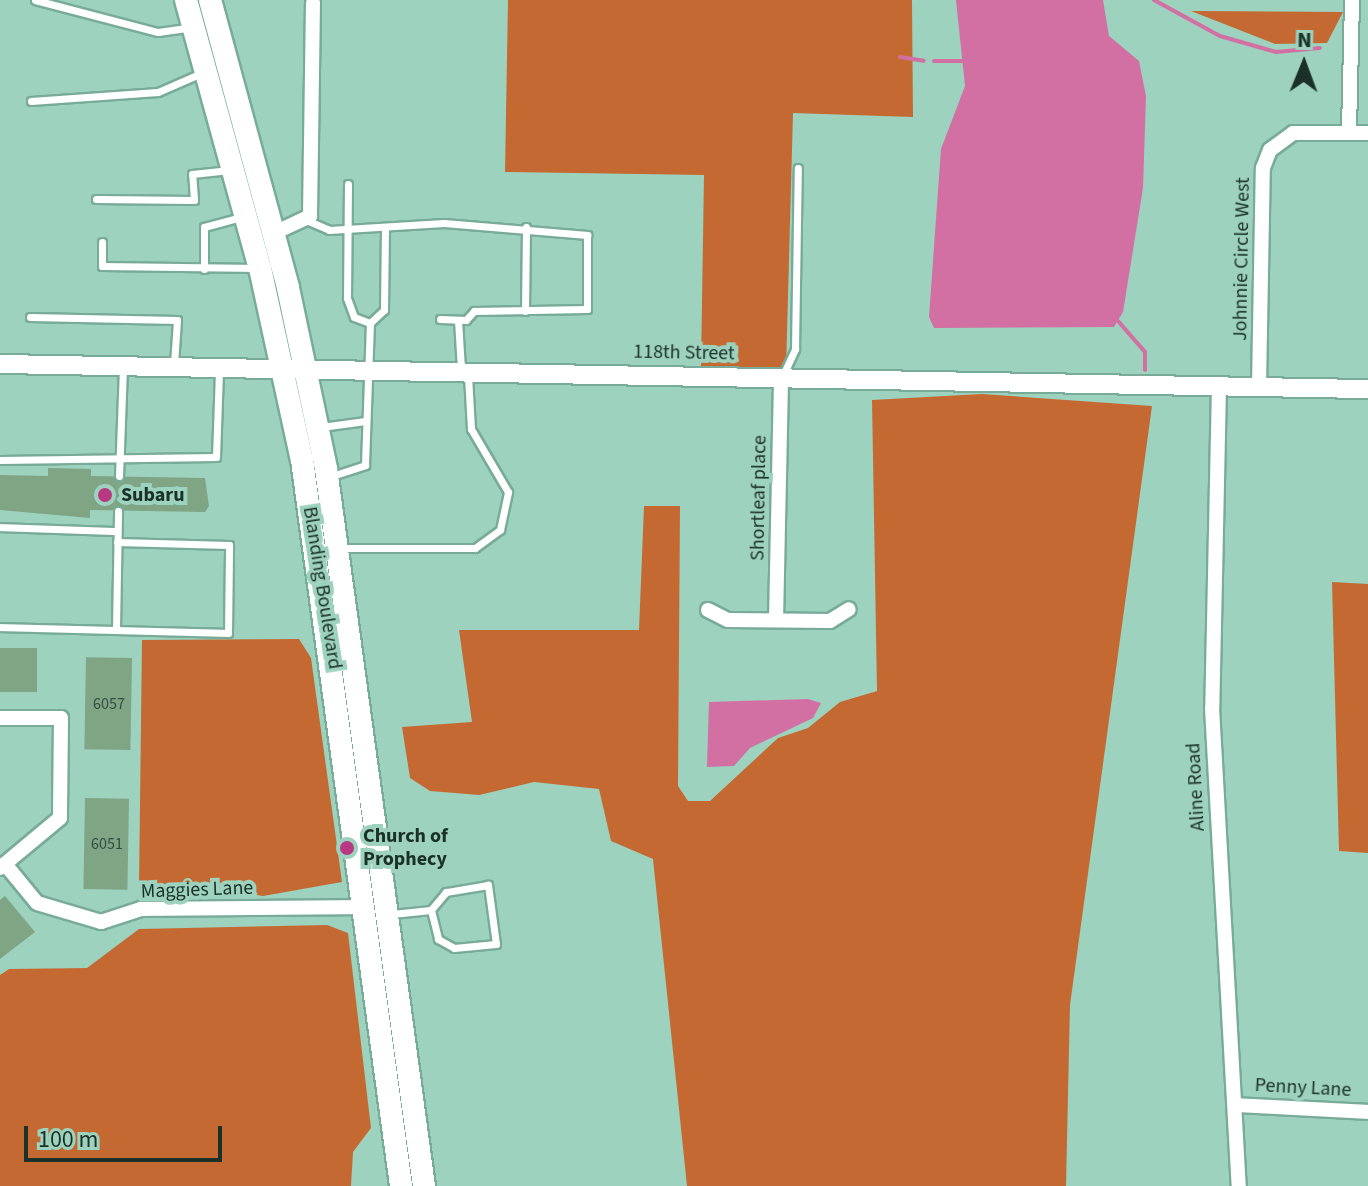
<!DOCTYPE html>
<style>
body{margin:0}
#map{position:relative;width:1368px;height:1186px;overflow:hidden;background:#9dd2be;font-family:"Source Sans 3",sans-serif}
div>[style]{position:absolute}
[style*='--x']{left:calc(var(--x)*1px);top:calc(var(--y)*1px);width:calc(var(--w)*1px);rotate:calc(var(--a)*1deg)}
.forest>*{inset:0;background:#c56932}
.water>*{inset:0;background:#d270a3}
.stream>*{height:4px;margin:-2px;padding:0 2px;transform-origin:2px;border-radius:2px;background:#d270a3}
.building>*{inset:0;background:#7fa585;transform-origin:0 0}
.roads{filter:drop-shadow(2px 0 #78ac98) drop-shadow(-2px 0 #78ac98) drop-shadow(0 2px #78ac98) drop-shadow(0 -2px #78ac98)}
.lane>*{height:7px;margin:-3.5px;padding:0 3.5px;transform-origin:3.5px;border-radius:3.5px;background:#fff}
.street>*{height:14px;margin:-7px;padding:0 7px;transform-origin:7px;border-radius:7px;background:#fff}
.secondary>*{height:18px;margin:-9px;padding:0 9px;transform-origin:9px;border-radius:9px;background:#fff}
.primary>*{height:22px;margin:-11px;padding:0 11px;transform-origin:11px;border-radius:11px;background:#fff}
.dots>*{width:22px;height:22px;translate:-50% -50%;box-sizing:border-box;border:4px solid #9dd2be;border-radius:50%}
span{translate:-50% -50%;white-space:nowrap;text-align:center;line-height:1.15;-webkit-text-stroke:8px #9dd2be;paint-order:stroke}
.number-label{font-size:16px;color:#344d3f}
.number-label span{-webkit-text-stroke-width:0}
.street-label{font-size:20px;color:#1b3028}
.poi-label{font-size:20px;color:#1b3028;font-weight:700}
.left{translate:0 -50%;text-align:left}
.north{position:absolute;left:1264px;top:24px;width:80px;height:80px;-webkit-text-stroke:6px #9dd2be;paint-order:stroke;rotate:1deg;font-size:22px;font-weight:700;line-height:32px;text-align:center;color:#1b3028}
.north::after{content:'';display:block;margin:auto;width:28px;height:36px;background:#1b3028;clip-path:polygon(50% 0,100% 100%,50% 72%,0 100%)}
.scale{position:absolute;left:24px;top:1126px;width:198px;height:36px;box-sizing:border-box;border:4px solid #1b3028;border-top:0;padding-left:10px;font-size:24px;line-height:28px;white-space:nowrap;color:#1b3028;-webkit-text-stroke:6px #9dd2be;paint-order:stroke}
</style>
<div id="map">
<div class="forest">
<i style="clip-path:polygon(508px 0,912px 0,913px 117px,793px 113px,786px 370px,701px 366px,704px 175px,505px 172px)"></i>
<i style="clip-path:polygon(1191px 11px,1343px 12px,1327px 43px,1275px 44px)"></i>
<i style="clip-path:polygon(982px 394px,1152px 406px,1070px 1005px,1066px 1186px,687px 1186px,653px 859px,611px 841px,599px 789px,534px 782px,479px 795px,430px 791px,410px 778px,402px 727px,472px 722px,459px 630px,639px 630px,644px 506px,680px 506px,678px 786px,688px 801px,710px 801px,778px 738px,808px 728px,840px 702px,877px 691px,872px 400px)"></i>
<i style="clip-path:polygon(1332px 582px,1368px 584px,1368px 853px,1339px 851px)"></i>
<i style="clip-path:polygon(299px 639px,311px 658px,342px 882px,263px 896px,217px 888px,139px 887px,142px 640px)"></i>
<i style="clip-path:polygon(327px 925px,348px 933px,371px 1128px,353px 1152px,351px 1186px,0 1186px,0 975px,9px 969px,87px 968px,139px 929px)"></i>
</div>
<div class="water">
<i style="clip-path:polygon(956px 0,1103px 0,1109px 36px,1139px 61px,1146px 96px,1143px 188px,1123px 312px,1114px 327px,934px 328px,929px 317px,941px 149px,965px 86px)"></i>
<i style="clip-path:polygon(808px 699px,821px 703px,813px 718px,750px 748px,734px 766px,707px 767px,709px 702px)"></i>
</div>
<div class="stream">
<i style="--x:1154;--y:0;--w:75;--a:28.6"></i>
<i style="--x:1220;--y:36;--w:58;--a:15.9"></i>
<i style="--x:1276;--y:52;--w:44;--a:-5.2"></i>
<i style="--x:900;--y:57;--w:24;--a:9"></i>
<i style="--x:934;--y:61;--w:31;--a:0"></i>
<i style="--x:1118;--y:321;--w:41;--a:48.9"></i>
<i style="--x:1145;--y:352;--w:18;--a:90"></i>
</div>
<div class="building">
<i style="clip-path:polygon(48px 468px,91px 469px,91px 476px,205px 478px,209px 506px,205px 512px,90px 510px,90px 518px,0 510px,0 475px,48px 476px)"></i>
<i style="left:0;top:648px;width:37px;height:44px"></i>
<i style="left:132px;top:658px;width:92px;height:46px;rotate:91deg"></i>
<i style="left:85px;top:798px;width:44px;height:91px;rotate:1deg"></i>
<i style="clip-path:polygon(5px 896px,35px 932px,0 959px,0 900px)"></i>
</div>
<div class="roads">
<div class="lane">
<i style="--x:35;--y:0;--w:127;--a:14.6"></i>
<i style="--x:158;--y:32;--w:34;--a:-8"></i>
<i style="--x:31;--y:101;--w:127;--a:-4.1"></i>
<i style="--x:158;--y:92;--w:50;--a:-23.5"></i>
<i style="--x:348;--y:184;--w:114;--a:90.5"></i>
<i style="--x:347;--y:298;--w:20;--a:70"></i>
<i style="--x:354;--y:317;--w:17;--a:21"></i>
<i style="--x:96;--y:199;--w:98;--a:0.6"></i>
<i style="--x:194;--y:200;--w:26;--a:-94"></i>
<i style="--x:192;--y:174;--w:38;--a:-6"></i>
<i style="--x:306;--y:220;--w:25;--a:23"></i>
<i style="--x:329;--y:230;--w:115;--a:-3.5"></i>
<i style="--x:444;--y:223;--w:144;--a:4.8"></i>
<i style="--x:587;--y:235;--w:74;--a:90"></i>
<i style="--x:587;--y:309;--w:113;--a:179"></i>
<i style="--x:474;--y:311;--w:12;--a:132"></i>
<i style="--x:466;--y:320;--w:26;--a:-178"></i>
<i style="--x:102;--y:242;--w:24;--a:90"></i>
<i style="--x:102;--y:266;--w:157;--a:0.7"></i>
<i style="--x:204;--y:269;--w:42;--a:-90"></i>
<i style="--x:204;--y:227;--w:38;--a:-15"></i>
<i style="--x:525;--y:311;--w:84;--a:-89.3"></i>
<i style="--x:30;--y:317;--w:147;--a:1.2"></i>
<i style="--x:177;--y:320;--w:44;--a:93.9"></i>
<i style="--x:458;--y:320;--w:49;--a:86.5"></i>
<i style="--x:783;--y:375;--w:29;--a:-65"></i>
<i style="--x:795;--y:349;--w:181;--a:-89.1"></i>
<i style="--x:321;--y:427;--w:45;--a:-7.6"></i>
<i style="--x:0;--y:460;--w:216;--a:-0.8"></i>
<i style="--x:216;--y:457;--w:87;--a:-88"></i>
<i style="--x:119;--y:476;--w:108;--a:-87.9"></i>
<i style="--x:332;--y:476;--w:35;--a:-18"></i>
<i style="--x:365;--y:465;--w:142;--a:-88"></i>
<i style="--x:370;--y:323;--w:19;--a:-43"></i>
<i style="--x:384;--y:310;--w:81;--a:-89.3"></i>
<i style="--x:0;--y:527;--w:117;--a:2"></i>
<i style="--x:340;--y:548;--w:135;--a:0"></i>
<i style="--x:475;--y:548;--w:31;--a:-36"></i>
<i style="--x:500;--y:530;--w:39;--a:-78"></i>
<i style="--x:508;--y:492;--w:73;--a:-120.4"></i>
<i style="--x:471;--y:429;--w:54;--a:-93.2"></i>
<i style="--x:0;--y:627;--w:228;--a:1.5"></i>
<i style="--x:228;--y:633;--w:88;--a:-89.3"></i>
<i style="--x:229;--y:545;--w:112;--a:-178.5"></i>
<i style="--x:116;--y:629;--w:118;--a:-89"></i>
<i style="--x:392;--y:914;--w:39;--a:-6"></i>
<i style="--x:431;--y:910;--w:30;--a:76"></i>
<i style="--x:438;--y:939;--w:18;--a:29"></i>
<i style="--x:454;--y:948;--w:42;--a:-5.4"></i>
<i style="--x:496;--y:944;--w:60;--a:-97.7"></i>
<i style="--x:488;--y:885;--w:43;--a:170.5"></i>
<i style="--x:446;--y:892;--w:23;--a:130"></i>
</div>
<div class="street">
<i style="--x:1349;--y:132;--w:132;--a:-88.7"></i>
<i style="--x:274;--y:233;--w:40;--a:-25"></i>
<i style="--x:310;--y:216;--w:213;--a:-89.2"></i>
<i style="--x:1219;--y:386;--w:322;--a:91.2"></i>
<i style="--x:1212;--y:708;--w:479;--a:86.8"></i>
<i style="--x:1259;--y:387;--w:219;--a:-89"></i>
<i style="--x:1263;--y:168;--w:19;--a:-69"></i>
<i style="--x:1270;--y:150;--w:29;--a:-36"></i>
<i style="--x:1293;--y:133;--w:75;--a:0"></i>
<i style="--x:708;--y:610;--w:22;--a:27"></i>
<i style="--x:728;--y:620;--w:102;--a:0.6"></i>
<i style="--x:830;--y:621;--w:22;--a:-32"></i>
<i style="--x:776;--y:620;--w:243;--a:-88.8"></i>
<i style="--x:0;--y:718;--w:61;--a:0"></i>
<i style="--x:61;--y:718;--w:100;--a:90.6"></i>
<i style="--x:60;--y:818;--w:78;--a:140.2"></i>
<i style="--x:5;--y:864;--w:50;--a:50.6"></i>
<i style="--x:37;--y:903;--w:67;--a:16.5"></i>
<i style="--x:101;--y:922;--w:42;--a:-18"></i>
<i style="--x:141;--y:909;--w:223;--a:-0.5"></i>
<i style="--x:1235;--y:1105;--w:133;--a:3"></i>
</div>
<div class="secondary">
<i style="--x:0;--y:364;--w:1368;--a:1.05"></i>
</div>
<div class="primary">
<i style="--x:186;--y:0;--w:278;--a:74.6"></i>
<i style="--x:260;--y:268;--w:197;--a:77.7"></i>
<i style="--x:302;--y:460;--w:733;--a:82.23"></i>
<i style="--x:210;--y:0;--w:298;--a:74.8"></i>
<i style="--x:288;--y:288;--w:185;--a:78.1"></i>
<i style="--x:326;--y:469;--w:724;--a:82.22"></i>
</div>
</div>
<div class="dots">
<i style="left:105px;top:495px;background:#b83883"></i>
<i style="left:347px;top:848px;background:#b83883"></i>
</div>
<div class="number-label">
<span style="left:109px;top:704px">6057</span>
<span style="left:107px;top:844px">6051</span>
</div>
<div class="street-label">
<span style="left:1242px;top:259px;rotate:-89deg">Johnnie Circle West</span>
<span style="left:684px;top:353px;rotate:1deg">118th Street</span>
<span style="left:759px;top:498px;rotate:-89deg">Shortleaf place</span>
<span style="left:322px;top:588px;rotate:81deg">Blanding Boulevard</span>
<span style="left:1196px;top:787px;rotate:-93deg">Aline Road</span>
<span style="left:197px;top:890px;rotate:-2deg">Maggies Lane</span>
<span style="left:1303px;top:1088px;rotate:3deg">Penny Lane</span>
</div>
<div class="poi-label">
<span class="left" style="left:121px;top:495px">Subaru</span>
<span class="left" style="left:363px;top:848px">Church of<br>Prophecy</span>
</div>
<div class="north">N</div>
<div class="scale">100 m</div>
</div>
